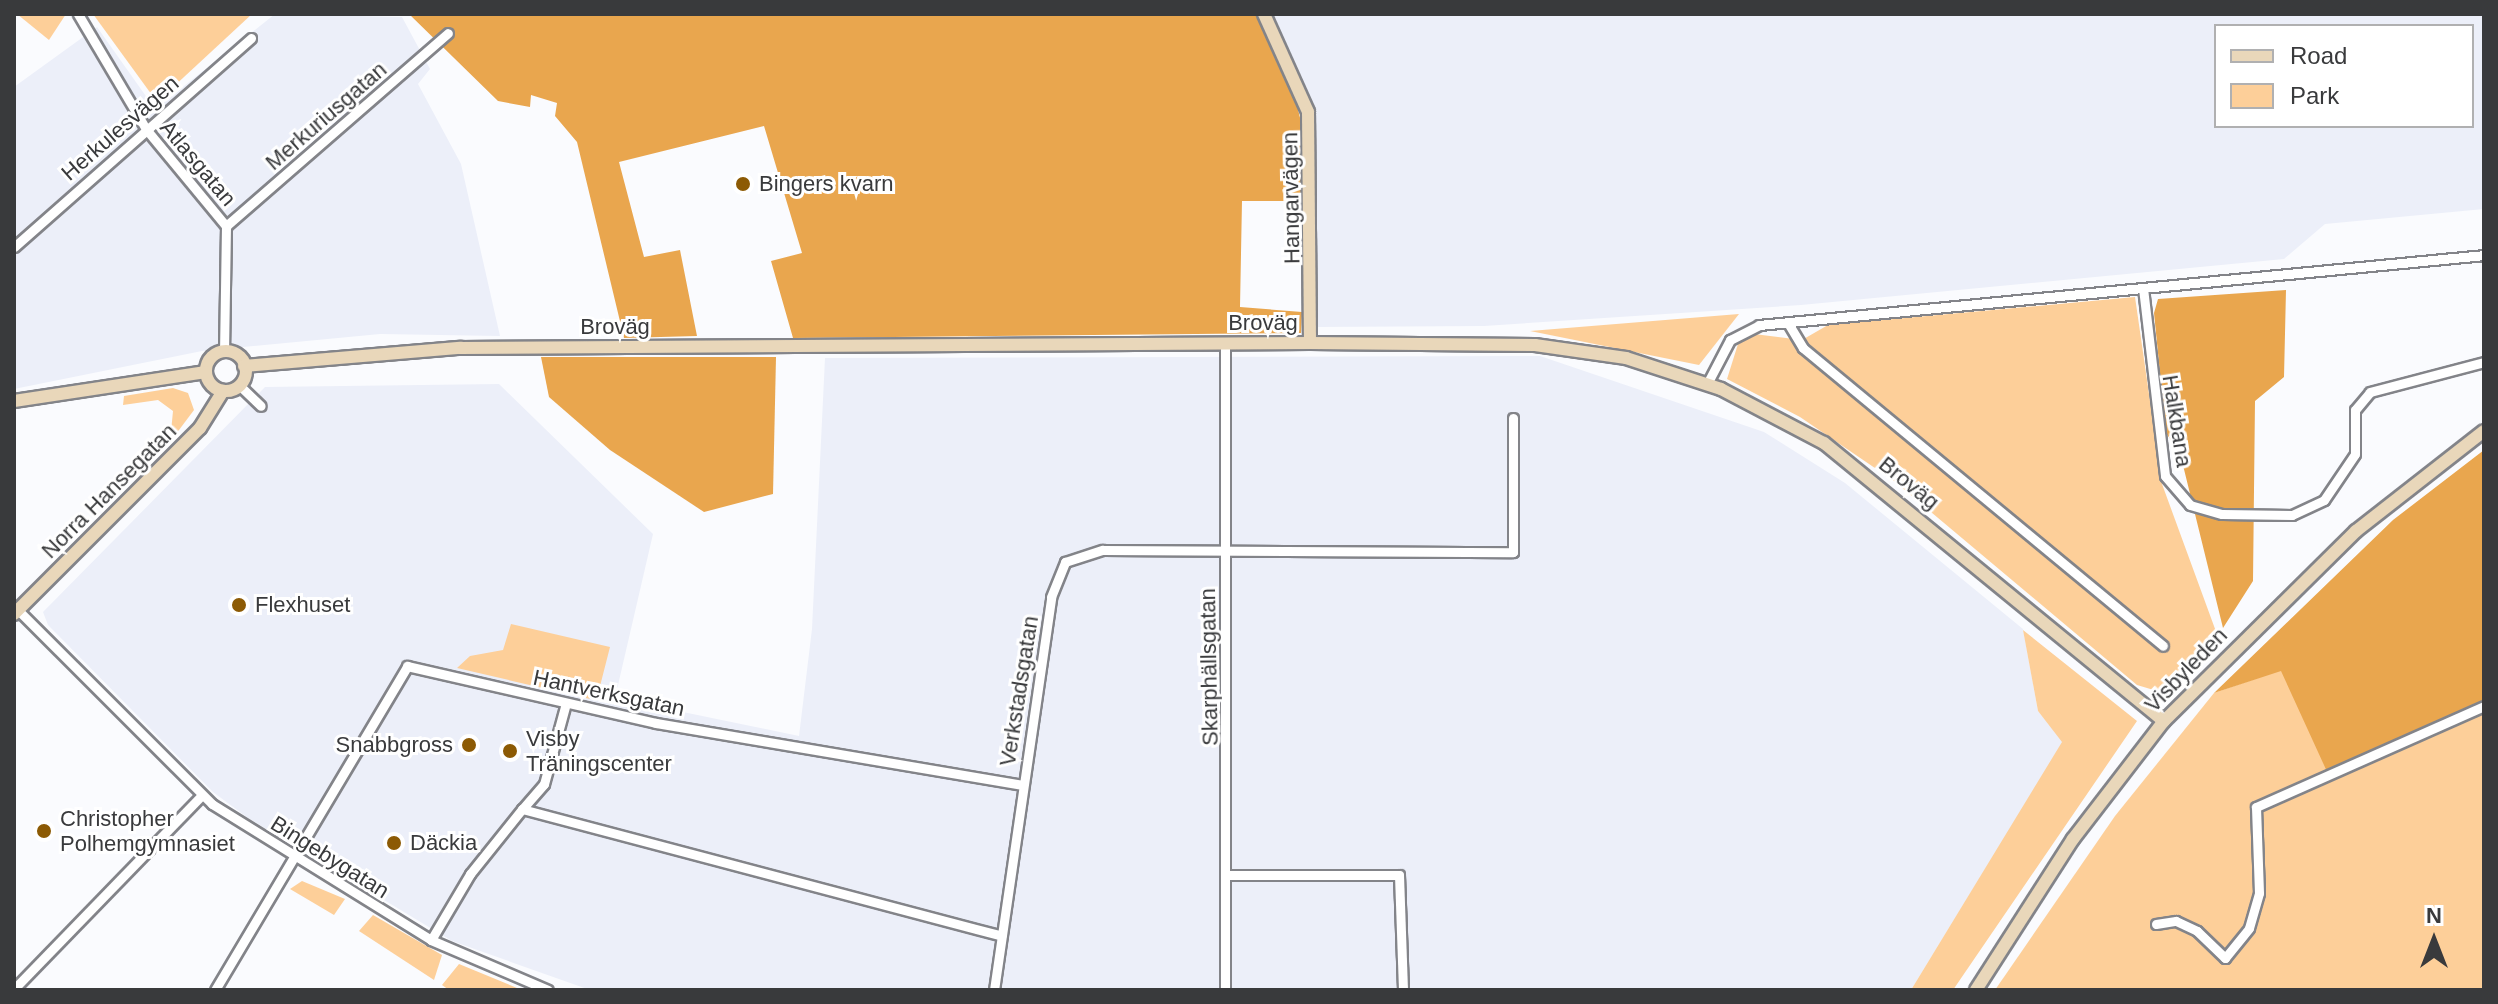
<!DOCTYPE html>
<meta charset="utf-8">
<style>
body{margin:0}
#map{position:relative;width:2498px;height:1004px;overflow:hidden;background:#fafbfe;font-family:Helvetica,sans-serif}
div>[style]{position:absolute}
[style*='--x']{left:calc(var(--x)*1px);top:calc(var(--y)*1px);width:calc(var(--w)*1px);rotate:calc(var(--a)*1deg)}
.built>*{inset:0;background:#eceff9}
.green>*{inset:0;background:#fdcf99}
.forest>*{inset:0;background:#e9a64e}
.roads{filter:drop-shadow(2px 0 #838489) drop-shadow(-2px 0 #838489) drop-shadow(0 2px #838489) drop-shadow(0 -2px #838489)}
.street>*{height:9px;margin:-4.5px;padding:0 4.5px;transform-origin:4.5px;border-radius:4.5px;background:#fff}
.secondary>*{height:12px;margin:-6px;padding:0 6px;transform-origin:6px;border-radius:6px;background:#e9d7ba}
.secondary>.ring{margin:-6px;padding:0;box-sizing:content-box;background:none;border:12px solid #e9d7ba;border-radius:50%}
.dots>*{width:22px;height:22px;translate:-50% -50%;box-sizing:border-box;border:4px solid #fff;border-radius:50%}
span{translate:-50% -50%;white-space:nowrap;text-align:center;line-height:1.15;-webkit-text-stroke:6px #fff;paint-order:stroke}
.street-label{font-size:22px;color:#393a3c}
.poi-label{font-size:22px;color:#393a3c}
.left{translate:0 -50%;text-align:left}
.right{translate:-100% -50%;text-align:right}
.frame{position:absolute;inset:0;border:16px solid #393a3c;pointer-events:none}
.legend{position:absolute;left:2214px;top:24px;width:260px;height:104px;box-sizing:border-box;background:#fff;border:2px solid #b0b0b1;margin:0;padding:10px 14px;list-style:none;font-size:24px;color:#393a3c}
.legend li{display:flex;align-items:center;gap:16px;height:40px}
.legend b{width:40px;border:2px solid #b0b0b1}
.north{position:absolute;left:2394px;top:900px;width:80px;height:80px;-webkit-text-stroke:6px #fff;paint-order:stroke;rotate:0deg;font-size:22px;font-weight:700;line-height:32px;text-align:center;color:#393a3c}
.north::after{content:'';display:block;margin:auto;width:28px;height:36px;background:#393a3c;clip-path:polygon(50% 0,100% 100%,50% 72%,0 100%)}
</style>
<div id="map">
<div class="built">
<i style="clip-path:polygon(275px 14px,402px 17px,430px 69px,418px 84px,461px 164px,500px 336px,380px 334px,202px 351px,14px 389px,14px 87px,97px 27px,155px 109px)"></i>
<i style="clip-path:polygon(evenodd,1271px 14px,2484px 14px,2484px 209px,2325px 224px,2284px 259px,1801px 305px,1484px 326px,1318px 327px,1315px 108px,1271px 14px,2216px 26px,2472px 26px,2472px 126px,2216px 126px,2216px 26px)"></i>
<i style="clip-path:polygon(1540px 356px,1764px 432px,1845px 483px,2023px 629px,2038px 711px,2063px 742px,1911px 990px,590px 990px,452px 941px,248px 818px,213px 792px,48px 625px,43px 612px,265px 387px,499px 384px,653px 534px,615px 698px,799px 736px,812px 629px,825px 358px)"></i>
</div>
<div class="green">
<i style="clip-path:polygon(17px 14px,66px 14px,49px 40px)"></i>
<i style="clip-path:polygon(93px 14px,252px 14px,157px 102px)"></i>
<i style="clip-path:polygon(2135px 297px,2162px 484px,2218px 637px,2176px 685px,2157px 691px,2137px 685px,1894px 481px,1800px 417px,1727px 379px,1738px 344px,1754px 334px,1802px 340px,1828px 325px)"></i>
<i style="clip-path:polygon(1739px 314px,1699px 365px,1530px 331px)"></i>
<i style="clip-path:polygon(173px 388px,188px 393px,194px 410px,170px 442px,173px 411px,158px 400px,123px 405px,124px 396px)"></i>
<i style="clip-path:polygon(511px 624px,610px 647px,598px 694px,590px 699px,457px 668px,470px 656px,503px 650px)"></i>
<i style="clip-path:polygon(2023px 630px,2137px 721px,1953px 990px,1911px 990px,2062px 742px,2038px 711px)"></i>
<i style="clip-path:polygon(2281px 670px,2484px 706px,2484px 990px,1995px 990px,2115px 816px,2214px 693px)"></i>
<i style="clip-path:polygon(302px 881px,345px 899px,334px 915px,290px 889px)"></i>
<i style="clip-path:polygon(373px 915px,442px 955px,434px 980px,359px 931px)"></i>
<i style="clip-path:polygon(459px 964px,517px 988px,523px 990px,449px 990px,442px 985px)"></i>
</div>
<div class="forest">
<i style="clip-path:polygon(409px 14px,1256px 14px,1292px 85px,1304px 134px,1304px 201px,1242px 201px,1240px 307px,1302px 312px,1301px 333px,793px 338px,771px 261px,802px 253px,764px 126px,619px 162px,644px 257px,680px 250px,697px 336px,624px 338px,577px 142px,555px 116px,557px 103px,531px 95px,530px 107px,498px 101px)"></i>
<i style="clip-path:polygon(2286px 290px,2284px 377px,2255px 401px,2253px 581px,2223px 628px,2180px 453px,2166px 433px,2154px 313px,2158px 299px)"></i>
<i style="clip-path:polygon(541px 357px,776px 357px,773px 494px,704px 512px,610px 450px,549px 397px)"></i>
<i style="clip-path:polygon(2484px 450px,2484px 706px,2329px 776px,2281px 671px,2214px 693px,2393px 520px)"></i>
</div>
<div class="roads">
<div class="street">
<i style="--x:78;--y:14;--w:134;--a:59.4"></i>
<i style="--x:146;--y:129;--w:126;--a:50.5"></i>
<i style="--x:226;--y:226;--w:126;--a:90.9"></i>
<i style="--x:226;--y:226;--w:294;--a:-41"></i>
<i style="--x:14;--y:247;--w:316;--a:-41.4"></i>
<i style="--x:2143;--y:288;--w:189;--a:83.3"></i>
<i style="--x:2165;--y:476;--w:38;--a:49"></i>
<i style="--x:2190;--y:505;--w:33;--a:16"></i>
<i style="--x:2222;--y:514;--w:70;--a:0.8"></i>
<i style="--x:2292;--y:515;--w:35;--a:-25"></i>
<i style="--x:2324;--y:500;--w:55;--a:-56"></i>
<i style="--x:2355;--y:454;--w:44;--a:-90"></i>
<i style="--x:2355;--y:410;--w:23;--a:-50"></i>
<i style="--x:2370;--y:392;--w:118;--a:-14.7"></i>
<i style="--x:1788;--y:323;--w:29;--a:59"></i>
<i style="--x:1803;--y:348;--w:467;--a:39.6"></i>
<i style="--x:1707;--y:384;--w:50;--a:-62.4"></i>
<i style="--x:1730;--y:340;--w:33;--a:-27"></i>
<i style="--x:1759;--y:325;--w:728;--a:-5.51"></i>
<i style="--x:239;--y:385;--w:30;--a:44"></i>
<i style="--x:18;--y:610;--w:274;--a:45"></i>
<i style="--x:212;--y:804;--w:258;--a:31.8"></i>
<i style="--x:431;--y:940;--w:127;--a:23.1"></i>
<i style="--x:566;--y:703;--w:84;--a:105.2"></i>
<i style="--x:544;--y:784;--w:33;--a:131"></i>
<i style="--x:522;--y:809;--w:496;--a:14.8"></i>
<i style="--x:1230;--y:875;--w:169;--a:0"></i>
<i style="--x:1399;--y:875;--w:115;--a:88"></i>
<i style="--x:2156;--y:924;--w:20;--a:-9"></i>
<i style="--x:2176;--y:921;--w:23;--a:25"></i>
<i style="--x:2197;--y:931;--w:39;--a:44"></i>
<i style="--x:2225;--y:958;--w:38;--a:-51"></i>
<i style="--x:2249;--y:928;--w:36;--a:-74"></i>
<i style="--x:2259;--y:893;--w:86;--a:-92"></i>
<i style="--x:2256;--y:807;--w:249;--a:-23.9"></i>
<i style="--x:431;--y:940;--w:77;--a:-59.4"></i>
<i style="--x:470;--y:874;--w:83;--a:-51.3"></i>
<i style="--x:14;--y:989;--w:270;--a:-45.9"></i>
<i style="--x:215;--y:990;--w:377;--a:-59.3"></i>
<i style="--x:407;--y:666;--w:255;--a:12.9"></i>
<i style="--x:656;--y:723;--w:372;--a:9.6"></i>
<i style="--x:994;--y:990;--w:397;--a:-81.7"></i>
<i style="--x:1051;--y:597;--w:38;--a:-68"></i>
<i style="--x:1065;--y:562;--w:40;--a:-18"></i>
<i style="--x:1103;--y:550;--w:410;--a:0.3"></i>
<i style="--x:1513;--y:552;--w:134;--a:-90"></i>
<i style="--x:1225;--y:990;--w:647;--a:-90"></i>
</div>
<div class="secondary">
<i style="--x:1264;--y:14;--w:107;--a:65.8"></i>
<i style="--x:1308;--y:112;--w:231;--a:89.5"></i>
<i class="ring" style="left:206px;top:351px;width:28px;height:28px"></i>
<i style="--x:244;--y:366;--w:217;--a:-4.8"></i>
<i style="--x:460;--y:348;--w:850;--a:-0.34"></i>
<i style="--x:1310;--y:343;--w:225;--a:0.5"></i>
<i style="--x:1535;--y:345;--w:92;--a:8.1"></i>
<i style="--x:1626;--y:358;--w:100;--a:18.1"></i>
<i style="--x:1721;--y:389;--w:116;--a:27.7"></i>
<i style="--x:1824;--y:443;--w:439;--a:39.3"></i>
<i style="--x:14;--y:401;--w:194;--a:-8.6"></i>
<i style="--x:14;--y:614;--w:263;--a:-45"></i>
<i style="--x:200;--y:428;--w:44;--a:-58.1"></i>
<i style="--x:1976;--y:990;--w:179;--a:-57.3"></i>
<i style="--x:2073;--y:839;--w:149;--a:-52.4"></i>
<i style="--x:2164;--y:721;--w:270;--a:-44.7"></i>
<i style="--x:2356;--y:531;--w:162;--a:-38"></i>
</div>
</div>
<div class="dots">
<i style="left:743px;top:184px;background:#8c5a04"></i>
<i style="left:239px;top:605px;background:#8c5a04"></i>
<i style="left:469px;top:745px;background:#8c5a04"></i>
<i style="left:510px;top:751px;background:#8c5a04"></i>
<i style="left:44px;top:831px;background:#8c5a04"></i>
<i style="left:394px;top:843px;background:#8c5a04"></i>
</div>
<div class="street-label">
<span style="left:326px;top:116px;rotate:-41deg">Merkuriusgatan</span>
<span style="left:120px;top:128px;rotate:-41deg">Herkulesvägen</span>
<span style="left:198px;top:163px;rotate:50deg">Atlasgatan</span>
<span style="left:1291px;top:198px;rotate:-91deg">Hangarvägen</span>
<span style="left:1263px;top:323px">Broväg</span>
<span style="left:615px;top:327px">Broväg</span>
<span style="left:2177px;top:421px;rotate:81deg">Halkbana</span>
<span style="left:1909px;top:483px;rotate:39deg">Broväg</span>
<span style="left:109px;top:491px;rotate:-45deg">Norra Hansegatan</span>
<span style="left:1209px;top:667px;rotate:-91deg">Skarphällsgatan</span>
<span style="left:2186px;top:670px;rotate:-46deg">Visbyleden</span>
<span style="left:1019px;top:691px;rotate:-81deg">Verkstadsgatan</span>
<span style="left:609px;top:693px;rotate:12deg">Hantverksgatan</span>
<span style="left:330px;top:857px;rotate:32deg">Bingebygatan</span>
</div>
<div class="poi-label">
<span class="left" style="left:759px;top:184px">Bingers kvarn</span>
<span class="left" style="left:255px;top:605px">Flexhuset</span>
<span class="left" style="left:526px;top:751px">Visby<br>Träningscenter</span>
<span class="right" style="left:453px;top:745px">Snabbgross</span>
<span class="left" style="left:60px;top:831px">Christopher<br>Polhemgymnasiet</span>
<span class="left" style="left:410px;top:843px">Däckia</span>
</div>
<div class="frame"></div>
<ul class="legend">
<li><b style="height:10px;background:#e9d7ba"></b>Road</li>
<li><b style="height:22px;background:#fdcf99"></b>Park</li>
</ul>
<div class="north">N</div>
</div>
